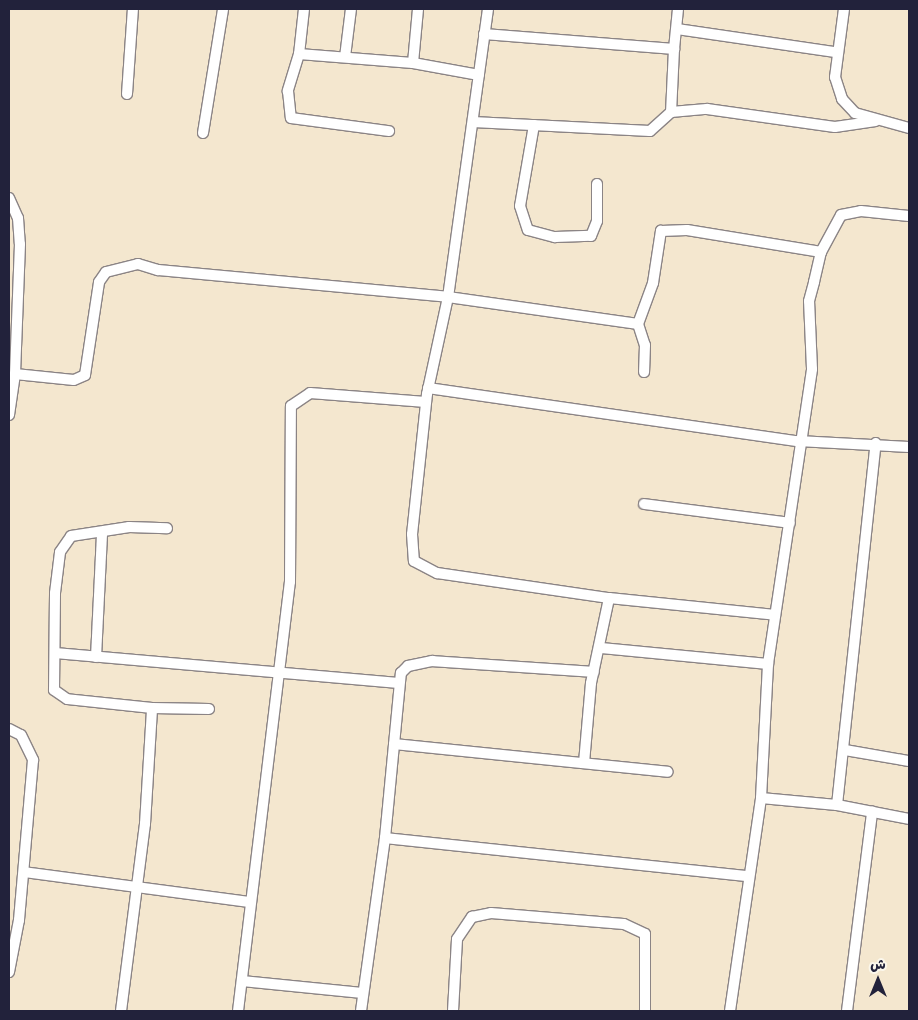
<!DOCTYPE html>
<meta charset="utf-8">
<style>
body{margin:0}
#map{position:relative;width:918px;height:1020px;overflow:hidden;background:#f4e7cf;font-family:"Balsamiq Sans","Playpen Sans Arabic",sans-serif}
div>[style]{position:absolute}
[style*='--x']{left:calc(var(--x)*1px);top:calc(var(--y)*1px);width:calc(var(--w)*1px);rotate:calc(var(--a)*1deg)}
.roads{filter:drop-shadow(1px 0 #8b8485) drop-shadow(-1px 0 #8b8485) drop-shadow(0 1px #8b8485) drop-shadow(0 -1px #8b8485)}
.minor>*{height:10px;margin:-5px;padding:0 5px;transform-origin:5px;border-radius:5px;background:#fff}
span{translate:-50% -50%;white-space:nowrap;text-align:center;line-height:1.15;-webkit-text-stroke:4.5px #fbf7ec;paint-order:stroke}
.frame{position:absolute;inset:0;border:10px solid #22223b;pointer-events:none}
.north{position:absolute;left:853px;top:955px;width:50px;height:50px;-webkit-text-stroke:4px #fbf7ec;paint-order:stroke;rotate:0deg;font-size:14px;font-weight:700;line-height:20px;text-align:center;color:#22223b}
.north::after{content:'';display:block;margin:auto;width:18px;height:22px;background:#22223b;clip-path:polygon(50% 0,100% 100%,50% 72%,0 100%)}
</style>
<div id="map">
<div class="roads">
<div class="minor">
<i style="--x:304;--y:9;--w:45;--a:96.3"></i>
<i style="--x:299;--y:54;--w:114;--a:4.5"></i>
<i style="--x:413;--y:63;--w:67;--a:10.3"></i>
<i style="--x:488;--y:9;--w:291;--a:97.9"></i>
<i style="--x:448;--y:297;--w:99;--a:102.2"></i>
<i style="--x:427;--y:394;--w:141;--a:96.1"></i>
<i style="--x:412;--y:534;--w:27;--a:86"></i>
<i style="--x:414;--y:561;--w:26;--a:28"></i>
<i style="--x:437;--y:573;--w:174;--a:8.3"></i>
<i style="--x:609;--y:598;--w:167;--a:5.8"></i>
<i style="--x:844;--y:9;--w:69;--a:97.5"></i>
<i style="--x:835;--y:77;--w:23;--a:72"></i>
<i style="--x:842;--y:99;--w:19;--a:47"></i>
<i style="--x:855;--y:113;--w:56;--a:15.5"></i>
<i style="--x:677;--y:29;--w:160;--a:8.3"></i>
<i style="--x:484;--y:34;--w:191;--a:4.5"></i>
<i style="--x:674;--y:49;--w:40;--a:-84.3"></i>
<i style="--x:674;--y:49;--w:63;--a:92.7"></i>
<i style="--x:671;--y:112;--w:36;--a:-5"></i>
<i style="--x:707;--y:109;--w:129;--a:8"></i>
<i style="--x:835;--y:127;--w:41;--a:-8.3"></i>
<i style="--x:299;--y:54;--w:39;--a:107"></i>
<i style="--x:288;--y:91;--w:27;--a:84"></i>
<i style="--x:291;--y:118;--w:99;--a:7.6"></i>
<i style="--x:345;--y:57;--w:48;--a:-82.9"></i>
<i style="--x:413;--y:63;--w:54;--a:-84.7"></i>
<i style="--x:127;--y:94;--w:85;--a:-86"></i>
<i style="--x:473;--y:122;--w:177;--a:2.9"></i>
<i style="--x:650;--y:131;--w:28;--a:-42"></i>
<i style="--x:534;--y:125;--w:82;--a:99.8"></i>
<i style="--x:520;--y:206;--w:25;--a:72"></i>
<i style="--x:528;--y:230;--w:28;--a:15"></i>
<i style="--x:555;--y:237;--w:36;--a:-2"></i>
<i style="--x:591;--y:236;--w:16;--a:-68"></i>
<i style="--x:597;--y:221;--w:37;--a:-90"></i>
<i style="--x:203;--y:133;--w:126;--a:-80.8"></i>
<i style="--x:9;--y:198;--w:22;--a:66"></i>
<i style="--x:18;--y:218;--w:26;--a:86"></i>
<i style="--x:20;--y:244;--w:130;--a:92.2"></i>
<i style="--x:15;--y:374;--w:59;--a:5.8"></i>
<i style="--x:74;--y:380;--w:12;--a:-24"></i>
<i style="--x:85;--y:375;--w:94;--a:-81.4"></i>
<i style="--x:99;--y:282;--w:12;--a:-55"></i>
<i style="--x:106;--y:272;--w:33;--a:-14"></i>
<i style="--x:138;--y:264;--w:21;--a:17"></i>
<i style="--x:158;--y:270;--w:291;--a:5.3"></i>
<i style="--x:448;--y:297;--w:192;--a:8.1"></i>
<i style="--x:638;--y:324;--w:22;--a:72"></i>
<i style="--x:645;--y:345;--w:27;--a:92"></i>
<i style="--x:638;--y:324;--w:44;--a:-69.9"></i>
<i style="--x:653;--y:283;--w:53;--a:-81.3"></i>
<i style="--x:661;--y:231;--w:26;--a:-2"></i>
<i style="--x:687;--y:230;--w:136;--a:9.3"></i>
<i style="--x:428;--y:388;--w:374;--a:8.2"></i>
<i style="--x:798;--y:441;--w:111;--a:3.1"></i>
<i style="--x:9;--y:415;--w:41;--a:-81.7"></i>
<i style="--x:644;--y:504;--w:147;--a:7.4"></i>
<i style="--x:601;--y:648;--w:168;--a:5.5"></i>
<i style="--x:55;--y:653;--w:345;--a:5"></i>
<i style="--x:96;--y:657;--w:124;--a:-87.2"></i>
<i style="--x:152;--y:708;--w:57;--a:1"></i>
<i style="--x:9;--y:729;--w:13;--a:27"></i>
<i style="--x:21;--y:735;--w:28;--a:64"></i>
<i style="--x:33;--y:760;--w:161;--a:95"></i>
<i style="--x:19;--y:920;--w:53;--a:100.9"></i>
<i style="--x:394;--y:744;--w:275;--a:5.8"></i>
<i style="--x:845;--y:750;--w:65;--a:9.8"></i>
<i style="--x:584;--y:763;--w:80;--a:-85"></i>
<i style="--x:591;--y:683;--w:87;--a:-78"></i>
<i style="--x:761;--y:798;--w:76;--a:5.3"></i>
<i style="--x:837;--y:805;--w:73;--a:11"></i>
<i style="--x:837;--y:805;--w:364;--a:-83.9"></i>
<i style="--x:385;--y:838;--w:365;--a:6"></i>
<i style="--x:24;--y:872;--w:226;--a:7.6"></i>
<i style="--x:242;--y:981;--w:121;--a:5.7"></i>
<i style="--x:121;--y:1011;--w:189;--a:-82.7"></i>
<i style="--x:145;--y:824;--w:116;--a:-86.5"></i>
<i style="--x:152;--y:708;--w:85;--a:-174"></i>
<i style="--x:67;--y:699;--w:16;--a:-145"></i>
<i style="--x:54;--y:690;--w:97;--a:-89.4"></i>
<i style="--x:55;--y:593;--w:41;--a:-83"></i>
<i style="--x:60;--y:552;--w:19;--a:-55"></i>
<i style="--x:71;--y:536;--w:59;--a:-8.8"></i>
<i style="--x:129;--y:527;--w:38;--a:2"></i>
<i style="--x:238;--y:1011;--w:432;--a:-83.1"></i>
<i style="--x:290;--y:582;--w:176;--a:-89.7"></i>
<i style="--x:291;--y:406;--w:23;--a:-34"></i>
<i style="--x:310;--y:393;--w:116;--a:4.4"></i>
<i style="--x:361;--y:1011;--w:175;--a:-82.1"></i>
<i style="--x:385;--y:838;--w:166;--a:-84.5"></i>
<i style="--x:401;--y:673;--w:10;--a:-45"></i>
<i style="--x:408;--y:666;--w:25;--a:-12"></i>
<i style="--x:432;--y:661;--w:162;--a:3.9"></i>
<i style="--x:453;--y:1011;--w:72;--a:-86.8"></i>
<i style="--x:457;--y:939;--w:27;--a:-56"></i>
<i style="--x:472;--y:917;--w:19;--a:-12"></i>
<i style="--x:491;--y:913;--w:133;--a:4.7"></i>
<i style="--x:624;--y:924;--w:23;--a:25"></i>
<i style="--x:645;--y:934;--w:77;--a:90"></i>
<i style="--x:730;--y:1011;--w:215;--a:-81.7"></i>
<i style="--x:761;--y:798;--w:134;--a:-87"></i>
<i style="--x:768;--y:664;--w:298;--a:-81.5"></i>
<i style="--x:812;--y:369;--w:68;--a:-92.5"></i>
<i style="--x:809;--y:301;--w:20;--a:-75"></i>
<i style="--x:814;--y:282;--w:31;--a:-77"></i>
<i style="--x:821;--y:252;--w:42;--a:-61.6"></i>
<i style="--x:841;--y:215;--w:20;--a:-11"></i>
<i style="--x:861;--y:211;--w:48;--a:5.9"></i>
<i style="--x:847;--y:1011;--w:201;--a:-82.8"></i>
</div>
</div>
<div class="frame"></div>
<div class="north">ش</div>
</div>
